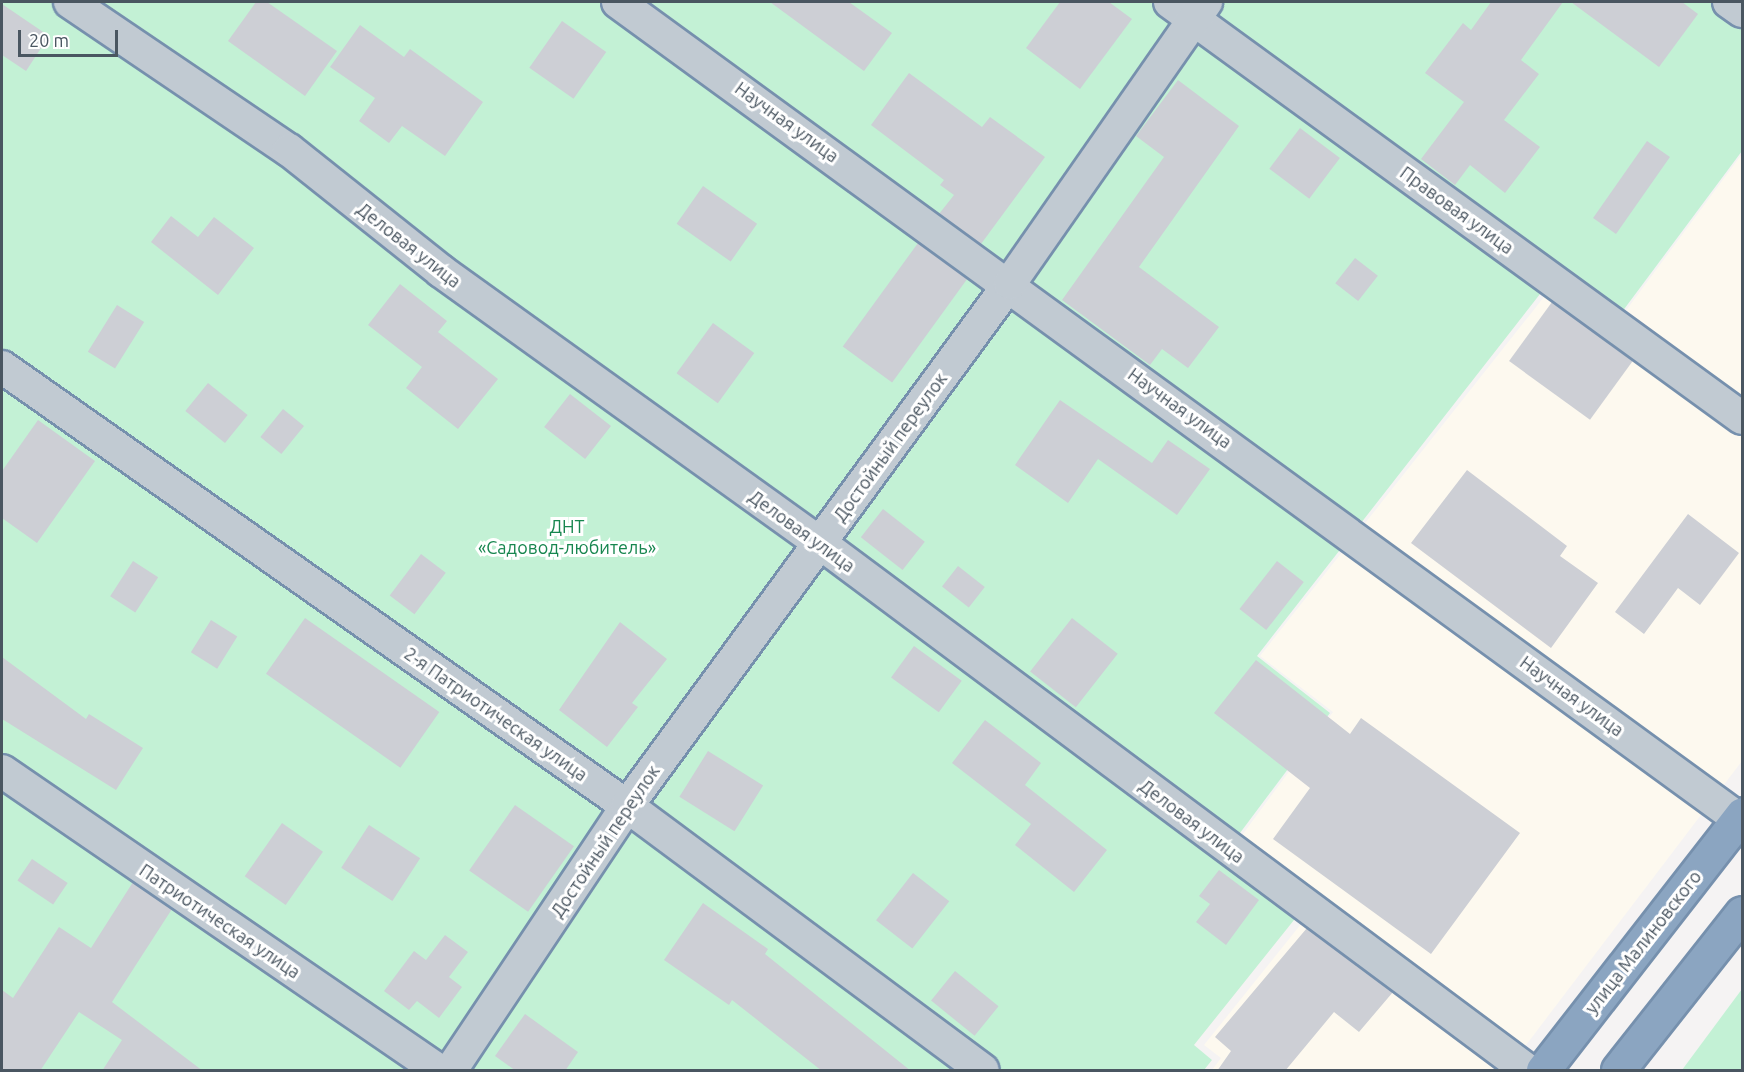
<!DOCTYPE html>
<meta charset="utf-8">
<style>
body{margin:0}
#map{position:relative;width:1744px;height:1072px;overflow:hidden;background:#f5f3f3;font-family:Ubuntu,sans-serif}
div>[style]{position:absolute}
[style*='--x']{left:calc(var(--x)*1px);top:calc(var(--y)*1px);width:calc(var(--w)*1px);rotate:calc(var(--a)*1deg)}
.commercial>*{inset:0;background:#fdf9ef}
.green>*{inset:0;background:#c3f1d5}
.building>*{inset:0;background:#cdcfd5;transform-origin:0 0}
.roads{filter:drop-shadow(2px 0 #7690ad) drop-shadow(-2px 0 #7690ad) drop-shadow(0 2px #7690ad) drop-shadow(0 -2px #7690ad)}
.street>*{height:32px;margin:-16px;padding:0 16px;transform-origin:16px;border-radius:16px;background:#c1cad2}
.highway>*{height:33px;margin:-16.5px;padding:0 16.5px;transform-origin:16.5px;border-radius:16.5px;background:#8ba5c1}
span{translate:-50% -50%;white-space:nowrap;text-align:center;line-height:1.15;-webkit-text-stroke:6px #fff;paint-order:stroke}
.street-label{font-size:18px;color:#4a5661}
.park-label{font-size:18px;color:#17864f}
.frame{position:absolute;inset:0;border:3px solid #4a5661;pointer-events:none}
.scale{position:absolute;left:18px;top:30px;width:100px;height:27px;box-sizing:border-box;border:3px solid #4a5661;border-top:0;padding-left:8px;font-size:18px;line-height:21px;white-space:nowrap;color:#4a5661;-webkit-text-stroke:4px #fff;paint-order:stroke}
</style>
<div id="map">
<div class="commercial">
<i style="clip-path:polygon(1742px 154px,1742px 761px,1507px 1070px,1212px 1070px,1221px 1058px,1204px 1045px,1317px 904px,1237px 842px,1333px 712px,1260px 656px,1551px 288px,1610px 332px)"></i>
</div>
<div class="green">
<i style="clip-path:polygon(2px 2px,1742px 2px,1742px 151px,1619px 316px,1558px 271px,1257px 656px,1330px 713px,1225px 853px,1302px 910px,1194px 1045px,1212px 1060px,1204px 1070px,2px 1070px)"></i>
<i style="clip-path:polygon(1742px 989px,1742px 1070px,1682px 1070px)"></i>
</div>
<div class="building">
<i style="clip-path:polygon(256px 2px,267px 2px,337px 51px,305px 96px,228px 41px)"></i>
<i style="clip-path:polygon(770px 2px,849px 2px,892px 33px,864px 71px)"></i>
<i style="clip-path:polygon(1060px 2px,1109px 2px,1132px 19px,1080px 89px,1026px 48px)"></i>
<i style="clip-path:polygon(1491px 2px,1563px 2px,1521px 60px,1539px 74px,1504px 120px,1540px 147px,1505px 193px,1470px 165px,1455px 185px,1421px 159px,1464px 102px,1425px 73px,1463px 23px,1471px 30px)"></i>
<i style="clip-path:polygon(1571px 2px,1682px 2px,1698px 14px,1659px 67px)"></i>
<i style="clip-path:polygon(2px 4px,49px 36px,26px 71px,2px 55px)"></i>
<i style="left:562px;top:21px;width:54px;height:57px;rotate:35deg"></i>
<i style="clip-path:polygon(360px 25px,404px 57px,410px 49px,483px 102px,445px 156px,402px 126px,389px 143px,359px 121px,375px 98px,330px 67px)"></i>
<i style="clip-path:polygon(909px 73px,982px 127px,990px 117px,1045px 157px,981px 244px,939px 214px,954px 195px,940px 185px,944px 180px,871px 125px)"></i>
<i style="clip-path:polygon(1178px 80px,1239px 126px,1139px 267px,1219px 327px,1188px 368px,1162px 349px,1150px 365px,1062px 300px,1164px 157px,1136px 136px)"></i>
<i style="left:1300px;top:128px;width:50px;height:51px;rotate:37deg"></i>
<i style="left:1647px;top:141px;width:28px;height:94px;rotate:35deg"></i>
<i style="left:703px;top:186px;width:66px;height:46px;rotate:35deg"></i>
<i style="clip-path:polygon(171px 216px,198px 237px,214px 217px,254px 248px,218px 295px,151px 242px)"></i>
<i style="left:918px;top:243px;width:61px;height:128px;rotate:36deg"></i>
<i style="left:1355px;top:258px;width:29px;height:32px;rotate:38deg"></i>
<i style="clip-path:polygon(400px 284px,447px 321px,438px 332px,498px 379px,458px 429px,406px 388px,422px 367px,368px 325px)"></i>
<i style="left:1552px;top:302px;width:100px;height:73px;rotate:36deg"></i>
<i style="left:117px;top:305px;width:32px;height:55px;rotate:32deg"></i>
<i style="left:713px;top:323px;width:51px;height:62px;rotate:36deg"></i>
<i style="left:208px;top:383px;width:51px;height:36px;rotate:39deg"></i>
<i style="left:570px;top:394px;width:52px;height:42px;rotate:38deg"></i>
<i style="clip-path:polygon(1060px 400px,1152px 463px,1168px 440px,1210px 469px,1177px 515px,1098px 459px,1068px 503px,1015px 465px)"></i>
<i style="left:283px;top:409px;width:27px;height:36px;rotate:39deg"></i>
<i style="clip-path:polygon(38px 420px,95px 461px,37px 543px,2px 518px,2px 471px)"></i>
<i style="clip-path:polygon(1467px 470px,1567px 546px,1560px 556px,1598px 583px,1551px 648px,1411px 543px)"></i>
<i style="left:883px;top:509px;width:53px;height:36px;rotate:38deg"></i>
<i style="clip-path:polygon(1688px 514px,1739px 553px,1700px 605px,1678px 588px,1644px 634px,1615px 612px)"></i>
<i style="left:421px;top:554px;width:31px;height:52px;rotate:37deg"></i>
<i style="left:133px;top:561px;width:30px;height:42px;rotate:33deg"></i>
<i style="left:1277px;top:561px;width:34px;height:61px;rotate:38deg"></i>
<i style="left:958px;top:566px;width:34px;height:26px;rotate:38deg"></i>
<i style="left:305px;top:618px;width:164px;height:68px;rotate:35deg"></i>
<i style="left:1072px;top:618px;width:58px;height:68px;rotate:38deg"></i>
<i style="left:211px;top:620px;width:31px;height:38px;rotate:32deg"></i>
<i style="clip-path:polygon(620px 622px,667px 659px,632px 703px,638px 707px,607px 747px,559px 710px)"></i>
<i style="left:914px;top:646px;width:59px;height:39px;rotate:36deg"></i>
<i style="clip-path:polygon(2px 657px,86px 719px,89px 714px,143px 748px,116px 790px,2px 719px)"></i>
<i style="clip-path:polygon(1256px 660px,1350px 734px,1361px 718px,1520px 833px,1431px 954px,1273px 839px,1310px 788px,1214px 713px)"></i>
<i style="clip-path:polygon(985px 720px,1041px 763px,1025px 785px,1107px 850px,1074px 892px,1015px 845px,1031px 824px,952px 763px)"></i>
<i style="left:708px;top:751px;width:65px;height:54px;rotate:32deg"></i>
<i style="left:515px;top:805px;width:72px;height:80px;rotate:35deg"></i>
<i style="left:282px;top:823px;width:50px;height:65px;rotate:35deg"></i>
<i style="left:369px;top:825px;width:61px;height:51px;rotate:33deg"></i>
<i style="left:32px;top:859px;width:43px;height:26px;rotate:34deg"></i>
<i style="clip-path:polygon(1219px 870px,1259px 900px,1226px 945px,1196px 922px,1210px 904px,1199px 896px)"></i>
<i style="left:913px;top:873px;width:46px;height:60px;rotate:38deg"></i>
<i style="clip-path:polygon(133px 882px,172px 909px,112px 1002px,203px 1071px,102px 1071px,122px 1040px,79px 1012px,40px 1071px,2px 1071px,2px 990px,13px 998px,59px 927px,91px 948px)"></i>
<i style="clip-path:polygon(703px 903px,768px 949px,765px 954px,911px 1071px,822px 1071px,732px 1000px,729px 1005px,664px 960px)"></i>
<i style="clip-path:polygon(1307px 928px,1393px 992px,1359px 1032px,1334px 1012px,1285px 1071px,1217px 1071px,1231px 1051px,1215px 1037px)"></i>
<i style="clip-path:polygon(445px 935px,468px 952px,449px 977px,462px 987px,439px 1018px,417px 1001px,409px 1010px,384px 991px,414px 951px,426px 960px)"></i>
<i style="left:955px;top:971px;width:56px;height:38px;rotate:39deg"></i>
<i style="clip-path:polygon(525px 1014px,578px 1052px,565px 1071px,516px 1071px,495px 1056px)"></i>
</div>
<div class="roads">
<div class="street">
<i style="--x:70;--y:2;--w:264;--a:34.1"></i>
<i style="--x:289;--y:150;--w:194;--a:38.5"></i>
<i style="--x:441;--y:271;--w:467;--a:35.7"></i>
<i style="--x:820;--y:543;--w:882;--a:36.7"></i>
<i style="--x:618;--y:2;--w:1387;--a:36.09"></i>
<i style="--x:1170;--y:2;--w:707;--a:36.03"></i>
<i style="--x:1729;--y:2;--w:16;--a:35"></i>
<i style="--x:2;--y:367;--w:764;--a:35.08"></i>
<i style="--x:627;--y:806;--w:443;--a:36.6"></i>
<i style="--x:2;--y:771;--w:529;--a:34.44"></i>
<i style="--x:451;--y:1070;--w:317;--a:-56.3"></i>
<i style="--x:627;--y:806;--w:648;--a:-53.78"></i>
<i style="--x:1010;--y:283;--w:343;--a:-55.1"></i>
</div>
<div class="highway">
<i style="--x:1543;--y:1070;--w:324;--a:-52.1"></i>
<i style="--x:1618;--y:1070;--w:200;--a:-51.7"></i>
</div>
</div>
<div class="street-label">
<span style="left:787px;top:122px;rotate:36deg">Научная улица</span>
<span style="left:1457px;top:210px;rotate:36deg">Правовая улица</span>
<span style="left:409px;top:245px;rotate:38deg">Деловая улица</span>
<span style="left:1180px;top:408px;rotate:36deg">Научная улица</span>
<span style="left:890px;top:447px;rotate:-54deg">Достойный переулок</span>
<span style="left:802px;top:531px;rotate:36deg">Деловая улица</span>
<span style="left:1572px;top:696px;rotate:36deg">Научная улица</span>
<span style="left:496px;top:714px;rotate:35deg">2-я Патриотическая улица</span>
<span style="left:1192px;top:821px;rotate:37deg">Деловая улица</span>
<span style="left:605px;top:841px;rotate:-56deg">Достойный переулок</span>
<span style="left:220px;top:921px;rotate:34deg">Патриотическая улица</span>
<span style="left:1643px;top:942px;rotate:-52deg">улица Малиновского</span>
</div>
<div class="park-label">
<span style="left:567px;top:537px">ДНТ<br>«Садовод-любитель»</span>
</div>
<div class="frame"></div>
<div class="scale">20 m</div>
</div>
